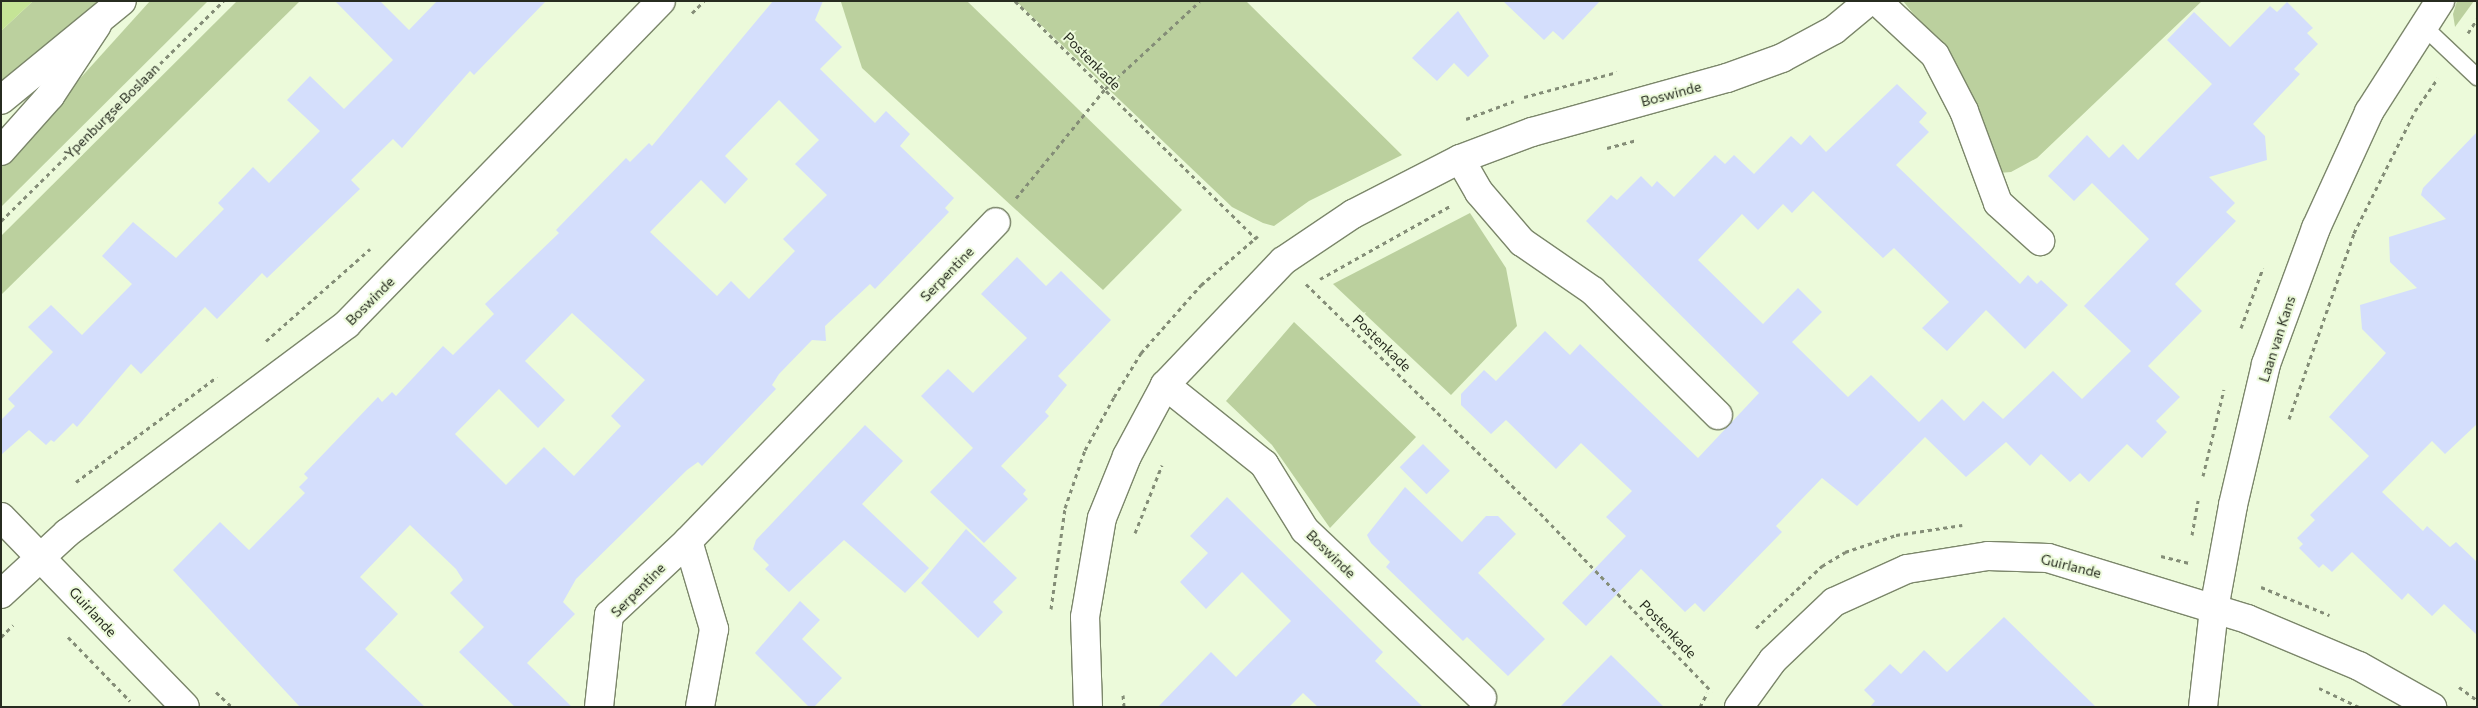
<!DOCTYPE html>
<style>
body{margin:0}
#map{position:relative;width:2478px;height:708px;overflow:hidden;background:#ecfada;font-family:Commissioner,sans-serif}
div>[style]{position:absolute}
[style*='--x']{left:calc(var(--x)*1px);top:calc(var(--y)*1px);width:calc(var(--w)*1px);rotate:calc(var(--a)*1deg)}
.green>*{inset:0;background:#bbd09e}
.water>*{inset:0;background:#c5e496}
.building>*{inset:0;background:#d4defc;transform-origin:0 0}
.path>*{height:3px;margin-top:-1.5px;transform-origin:0;background:repeating-linear-gradient(90deg,#848d77 0 4px,transparent 0 8px)}
.roads{filter:drop-shadow(1px 0 #7b866a) drop-shadow(-1px 0 #7b866a) drop-shadow(0 1px #7b866a) drop-shadow(0 -1px #7b866a)}
.lane>*{height:16px;margin:-8px;padding:0 8px;transform-origin:8px;border-radius:8px;background:#fff}
.street>*{height:28px;margin:-14px;padding:0 14px;transform-origin:14px;border-radius:14px;background:#fff}
.secondary>*{height:28px;margin:-14px;padding:0 14px;transform-origin:14px;border-radius:14px;background:#fff}
span{translate:-50% -50%;white-space:nowrap;text-align:center;line-height:1.15;-webkit-text-stroke:4px #ecfada;paint-order:stroke}
.street-label{font-size:14px;color:#272c20}
.frame{position:absolute;inset:0;border:2px solid #272c20;pointer-events:none}
</style>
<div id="map">
<div class="green">
<i style="clip-path:polygon(33px 1px,100px 1px,1px 87px,1px 31px)"></i>
<i style="clip-path:polygon(150px 1px,208px 1px,1px 207px,1px 166px)"></i>
<i style="clip-path:polygon(237px 1px,300px 1px,1px 295px,1px 236px)"></i>
<i style="clip-path:polygon(967px 1px,1182px 210px,1103px 290px,862px 68px,841px 2px)"></i>
<i style="clip-path:polygon(1016px 1px,1246px 1px,1402px 155px,1309px 201px,1274px 226px,1263px 223px,1232px 207px)"></i>
<i style="clip-path:polygon(1903px 1px,2202px 1px,2037px 158px,2011px 172px,1987px 174px,1936px 42px)"></i>
<i style="clip-path:polygon(2457px 1px,2474px 1px,2455px 27px,2453px 14px)"></i>
<i style="clip-path:polygon(1470px 213px,1506px 268px,1517px 326px,1451px 395px,1333px 284px)"></i>
<i style="clip-path:polygon(1294px 322px,1416px 437px,1330px 528px,1272px 445px,1226px 401px)"></i>
</div>
<div class="water">
<i style="clip-path:polygon(1px 1px,33px 1px,1px 31px)"></i>
</div>
<div class="building">
<i style="clip-path:polygon(335px 1px,380px 1px,409px 30px,437px 1px,546px 1px,474px 75px,470px 71px,402px 148px,393px 139px,351px 180px,360px 189px,267px 278px,262px 273px,217px 319px,205px 307px,141px 374px,131px 364px,77px 427px,73px 423px,54px 442px,51px 440px,46px 445px,29px 430px,1px 455px,1px 420px,15px 406px,8px 399px,53px 352px,28px 327px,51px 305px,82px 335px,132px 284px,102px 256px,133px 222px,176px 258px,224px 209px,218px 203px,253px 167px,269px 183px,320px 131px,287px 100px,310px 76px,344px 109px,393px 60px)"></i>
<i style="clip-path:polygon(evenodd,773px 1px,823px 1px,815px 20px,842px 47px,820px 69px,875px 123px,886px 111px,910px 134px,900px 146px,954px 198px,945px 208px,949px 212px,875px 289px,870px 284px,825px 326px,826px 341px,812px 340px,779px 374px,772px 385px,776px 389px,702px 466px,698px 462px,687px 470px,576px 579px,563px 602px,575px 614px,527px 663px,572px 707px,515px 707px,459px 652px,484px 627px,450px 593px,463px 580px,456px 569px,410px 525px,360px 577px,398px 614px,365px 649px,425px 707px,300px 707px,173px 570px,220px 522px,249px 550px,305px 493px,299px 487px,308px 478px,304px 474px,378px 397px,382px 402px,392px 392px,396px 396px,443px 346px,453px 355px,494px 314px,485px 304px,559px 233px,556px 230px,626px 158px,630px 162px,649px 143px,652px 146px,773px 1px,779px 100px,819px 140px,795px 164px,827px 195px,783px 239px,795px 251px,749px 299px,731px 281px,717px 296px,650px 232px,701px 180px,725px 204px,748px 179px,725px 156px,779px 100px,773px 1px,572px 313px,645px 380px,611px 416px,621px 426px,574px 476px,544px 447px,506px 485px,455px 434px,499px 389px,538px 428px,565px 400px,525px 361px,572px 313px)"></i>
<i style="clip-path:polygon(1503px 1px,1600px 1px,1563px 40px,1553px 31px,1544px 40px)"></i>
<i style="clip-path:polygon(2287px 2px,2313px 28px,2307px 33px,2318px 44px,2294px 69px,2300px 74px,2253px 124px,2265px 136px,2267px 160px,2209px 177px,2235px 203px,2226px 212px,2236px 221px,2175px 284px,2202px 311px,2148px 366px,2180px 397px,2156px 421px,2167px 432px,2142px 458px,2127px 444px,2089px 482px,2080px 473px,2070px 482px,2041px 454px,2030px 466px,2006px 442px,1966px 477px,1925px 437px,1857px 506px,1822px 478px,1776px 526px,1782px 532px,1704px 612px,1695px 603px,1685px 612px,1641px 569px,1586px 626px,1562px 603px,1626px 536px,1606px 517px,1632px 491px,1581px 443px,1556px 469px,1506px 420px,1491px 434px,1461px 405px,1461px 394px,1484px 370px,1496px 381px,1545px 331px,1570px 355px,1580px 344px,1698px 458px,1759px 393px,1586px 221px,1611px 195px,1617px 200px,1641px 176px,1652px 187px,1657px 181px,1674px 197px,1715px 155px,1725px 164px,1734px 155px,1754px 174px,1791px 136px,1801px 145px,1810px 135px,1826px 152px,1897px 84px,1927px 113px,1919px 122px,1929px 132px,1896px 165px,2020px 284px,2028px 275px,2037px 284px,2041px 280px,2068px 305px,2025px 349px,1986px 310px,1947px 351px,1922px 328px,1949px 302px,1894px 248px,1883px 258px,1813px 191px,1792px 213px,1783px 204px,1758px 230px,1742px 214px,1698px 260px,1763px 324px,1798px 288px,1822px 312px,1792px 342px,1848px 397px,1871px 375px,1919px 422px,1942px 399px,1964px 421px,1983px 401px,2003px 419px,2053px 371px,2082px 399px,2131px 351px,2084px 306px,2149px 239px,2092px 183px,2074px 201px,2048px 176px,2087px 135px,2109px 158px,2123px 144px,2138px 160px,2212px 84px,2167px 40px,2194px 12px,2230px 47px,2270px 6px,2277px 12px)"></i>
<i style="clip-path:polygon(1458px 11px,1489px 56px,1468px 77px,1454px 63px,1437px 81px,1412px 58px)"></i>
<i style="clip-path:polygon(2477px 132px,2477px 424px,2445px 454px,2432px 441px,2382px 492px,2423px 531px,2427px 526px,2450px 547px,2456px 542px,2477px 562px,2477px 635px,2444px 604px,2432px 616px,2408px 593px,2402px 600px,2352px 552px,2332px 572px,2323px 564px,2319px 568px,2299px 548px,2303px 544px,2297px 538px,2315px 520px,2310px 515px,2369px 456px,2329px 417px,2386px 353px,2362px 329px,2360px 305px,2417px 288px,2390px 262px,2389px 237px,2446px 219px,2421px 195px,2423px 188px)"></i>
<i style="clip-path:polygon(1017px 257px,1046px 286px,1061px 271px,1111px 320px,1058px 376px,1067px 385px,1045px 412px,1049px 416px,1001px 466px,1026px 490px,1023px 494px,1028px 499px,984px 543px,930px 492px,973px 448px,921px 396px,948px 369px,973px 393px,1027px 338px,981px 294px)"></i>
<i style="clip-path:polygon(865px 425px,903px 461px,862px 504px,929px 568px,905px 593px,844px 540px,789px 592px,765px 569px,769px 565px,753px 549px,756px 540px)"></i>
<i style="left:1423px;top:444px;width:38px;height:33px;rotate:45deg"></i>
<i style="clip-path:polygon(1405px 487px,1462px 542px,1486px 516px,1498px 516px,1516px 534px,1478px 573px,1545px 639px,1508px 676px,1467px 637px,1463px 641px,1386px 567px,1390px 562px,1371px 543px,1367px 535px)"></i>
<i style="clip-path:polygon(1227px 497px,1383px 652px,1375px 661px,1423px 707px,1318px 707px,1303px 693px,1289px 707px,1158px 707px,1211px 652px,1236px 677px,1291px 621px,1242px 572px,1206px 609px,1180px 582px,1208px 553px,1190px 536px)"></i>
<i style="clip-path:polygon(966px 529px,1017px 578px,993px 602px,1003px 612px,978px 638px,921px 583px)"></i>
<i style="clip-path:polygon(800px 601px,820px 620px,802px 639px,842px 678px,814px 707px,809px 707px,755px 653px)"></i>
<i style="clip-path:polygon(2004px 617px,2096px 707px,1870px 707px,1875px 701px,1864px 690px,1890px 664px,1901px 674px,1924px 650px,1947px 672px)"></i>
<i style="clip-path:polygon(1611px 655px,1664px 707px,1560px 707px)"></i>
</div>
<div class="path">
<i style="--x:1015;--y:1;--w:339;--a:44.6"></i>
<i style="--x:692;--y:13;--w:17;--a:-45"></i>
<i style="--x:2468;--y:33;--w:17;--a:-57"></i>
<i style="--x:1524;--y:97;--w:96;--a:-15"></i>
<i style="--x:1466;--y:119;--w:51;--a:-20.6"></i>
<i style="--x:1607;--y:148;--w:31;--a:-15"></i>
<i style="--x:1016;--y:198;--w:141;--a:-50.8"></i>
<i style="--x:1105;--y:89;--w:129;--a:-42.8"></i>
<i style="--x:1;--y:221;--w:313;--a:-44.7"></i>
<i style="--x:1320;--y:279;--w:149;--a:-29.3"></i>
<i style="--x:1306;--y:284;--w:327;--a:44.4"></i>
<i style="--x:1540;--y:513;--w:248;--a:46.1"></i>
<i style="--x:2241;--y:328;--w:64;--a:-69.9"></i>
<i style="--x:266;--y:341;--w:139;--a:-41.5"></i>
<i style="--x:2289;--y:419;--w:197;--a:-70.7"></i>
<i style="--x:2354;--y:233;--w:136;--a:-63.4"></i>
<i style="--x:2415;--y:111;--w:40;--a:-55.1"></i>
<i style="--x:2203;--y:476;--w:89;--a:-76.4"></i>
<i style="--x:76;--y:482;--w:176;--a:-36.7"></i>
<i style="--x:1135;--y:533;--w:73;--a:-68.3"></i>
<i style="--x:2192;--y:535;--w:35;--a:-80"></i>
<i style="--x:2161;--y:556;--w:29;--a:14"></i>
<i style="--x:2261;--y:587;--w:74;--a:22.4"></i>
<i style="--x:1051;--y:609;--w:102;--a:-82.1"></i>
<i style="--x:1065;--y:508;--w:61;--a:-71"></i>
<i style="--x:1085;--y:450;--w:60;--a:-61.3"></i>
<i style="--x:1114;--y:397;--w:52;--a:-58.5"></i>
<i style="--x:1141;--y:353;--w:91;--a:-48.6"></i>
<i style="--x:1201;--y:285;--w:75;--a:-40.7"></i>
<i style="--x:1756;--y:628;--w:91;--a:-43.2"></i>
<i style="--x:1822;--y:566;--w:27;--a:-31"></i>
<i style="--x:1845;--y:552;--w:54;--a:-18.4"></i>
<i style="--x:1896;--y:535;--w:67;--a:-8.6"></i>
<i style="--x:1;--y:637;--w:17;--a:-45"></i>
<i style="--x:68;--y:637;--w:89;--a:45.9"></i>
<i style="--x:2459;--y:687;--w:22;--a:36"></i>
<i style="--x:2319;--y:688;--w:44;--a:25.4"></i>
<i style="--x:216;--y:692;--w:22;--a:43"></i>
<i style="--x:1123;--y:695;--w:12;--a:85"></i>
<i style="--x:1700;--y:707;--w:16;--a:-63"></i>
</div>
<div class="roads">
<div class="lane">
<i style="--x:2422;--y:25;--w:76;--a:43.4"></i>
</div>
<div class="street">
<i style="--x:1877;--y:1;--w:79;--a:43"></i>
<i style="--x:1935;--y:55;--w:63;--a:62.6"></i>
<i style="--x:1964;--y:111;--w:98;--a:69.7"></i>
<i style="--x:1998;--y:203;--w:57;--a:42.1"></i>
<i style="--x:1460;--y:159;--w:38;--a:60"></i>
<i style="--x:1479;--y:192;--w:66;--a:49.3"></i>
<i style="--x:1522;--y:242;--w:86;--a:34.6"></i>
<i style="--x:1593;--y:291;--w:176;--a:44.8"></i>
<i style="--x:1165;--y:385;--w:127;--a:38.6"></i>
<i style="--x:1264;--y:464;--w:78;--a:58.2"></i>
<i style="--x:1305;--y:530;--w:244;--a:43.5"></i>
<i style="--x:1;--y:517;--w:264;--a:45.9"></i>
<i style="--x:688;--y:541;--w:92;--a:73.5"></i>
<i style="--x:714;--y:629;--w:79;--a:100.2"></i>
<i style="--x:1;--y:594;--w:90;--a:-42.7"></i>
<i style="--x:67;--y:533;--w:349;--a:-36.7"></i>
<i style="--x:347;--y:324;--w:450;--a:-45.8"></i>
<i style="--x:599;--y:707;--w:93;--a:-83.8"></i>
<i style="--x:609;--y:615;--w:108;--a:-43.1"></i>
<i style="--x:688;--y:541;--w:443;--a:-46"></i>
<i style="--x:1088;--y:707;--w:90;--a:-91.9"></i>
<i style="--x:1085;--y:617;--w:100;--a:-80.3"></i>
<i style="--x:1102;--y:518;--w:67;--a:-68"></i>
<i style="--x:1127;--y:456;--w:81;--a:-61.8"></i>
<i style="--x:1165;--y:385;--w:171;--a:-46.4"></i>
<i style="--x:1283;--y:261;--w:84;--a:-33.9"></i>
<i style="--x:1353;--y:214;--w:120;--a:-27.2"></i>
<i style="--x:1460;--y:159;--w:77;--a:-20.6"></i>
<i style="--x:1532;--y:132;--w:202;--a:-15.5"></i>
<i style="--x:1727;--y:78;--w:59;--a:-20"></i>
<i style="--x:1782;--y:58;--w:59;--a:-28.3"></i>
<i style="--x:1834;--y:30;--w:45;--a:-39.6"></i>
<i style="--x:1739;--y:707;--w:58;--a:-54.1"></i>
<i style="--x:1773;--y:660;--w:84;--a:-43.6"></i>
<i style="--x:1834;--y:602;--w:80;--a:-24.3"></i>
<i style="--x:1907;--y:569;--w:82;--a:-9.1"></i>
<i style="--x:1988;--y:556;--w:60;--a:1.9"></i>
<i style="--x:2048;--y:558;--w:208;--a:17"></i>
<i style="--x:2247;--y:619;--w:121;--a:22.8"></i>
<i style="--x:2359;--y:666;--w:84;--a:29.3"></i>
<i style="--x:2203;--y:707;--w:99;--a:-83.6"></i>
<i style="--x:2214;--y:609;--w:106;--a:-79.6"></i>
<i style="--x:2233;--y:505;--w:145;--a:-76.8"></i>
<i style="--x:2266;--y:364;--w:145;--a:-69.8"></i>
<i style="--x:2316;--y:228;--w:128;--a:-65.4"></i>
<i style="--x:2369;--y:112;--w:132;--a:-57.4"></i>
</div>
<div class="secondary">
<i style="--x:1;--y:100;--w:156;--a:-39.3"></i>
<i style="--x:1;--y:151;--w:74;--a:-48.3"></i>
<i style="--x:50;--y:96;--w:85;--a:-56.5"></i>
</div>
</div>
<div class="street-label">
<span style="left:1092px;top:61px;rotate:45deg">Postenkade</span>
<span style="left:1671px;top:94px;rotate:-15deg">Boswinde</span>
<span style="left:112px;top:111px;rotate:-45deg">Ypenburgse Boslaan</span>
<span style="left:947px;top:274px;rotate:-46deg">Serpentine</span>
<span style="left:370px;top:301px;rotate:-45deg">Boswinde</span>
<span style="left:2277px;top:339px;rotate:-72deg">Laan van Kans</span>
<span style="left:1382px;top:343px;rotate:44deg">Postenkade</span>
<span style="left:1331px;top:554px;rotate:44deg">Boswinde</span>
<span style="left:2071px;top:566px;rotate:14deg">Guirlande</span>
<span style="left:638px;top:590px;rotate:-45deg">Serpentine</span>
<span style="left:93px;top:612px;rotate:47deg">Guirlande</span>
<span style="left:1668px;top:629px;rotate:46deg">Postenkade</span>
</div>
<div class="frame"></div>
</div>
